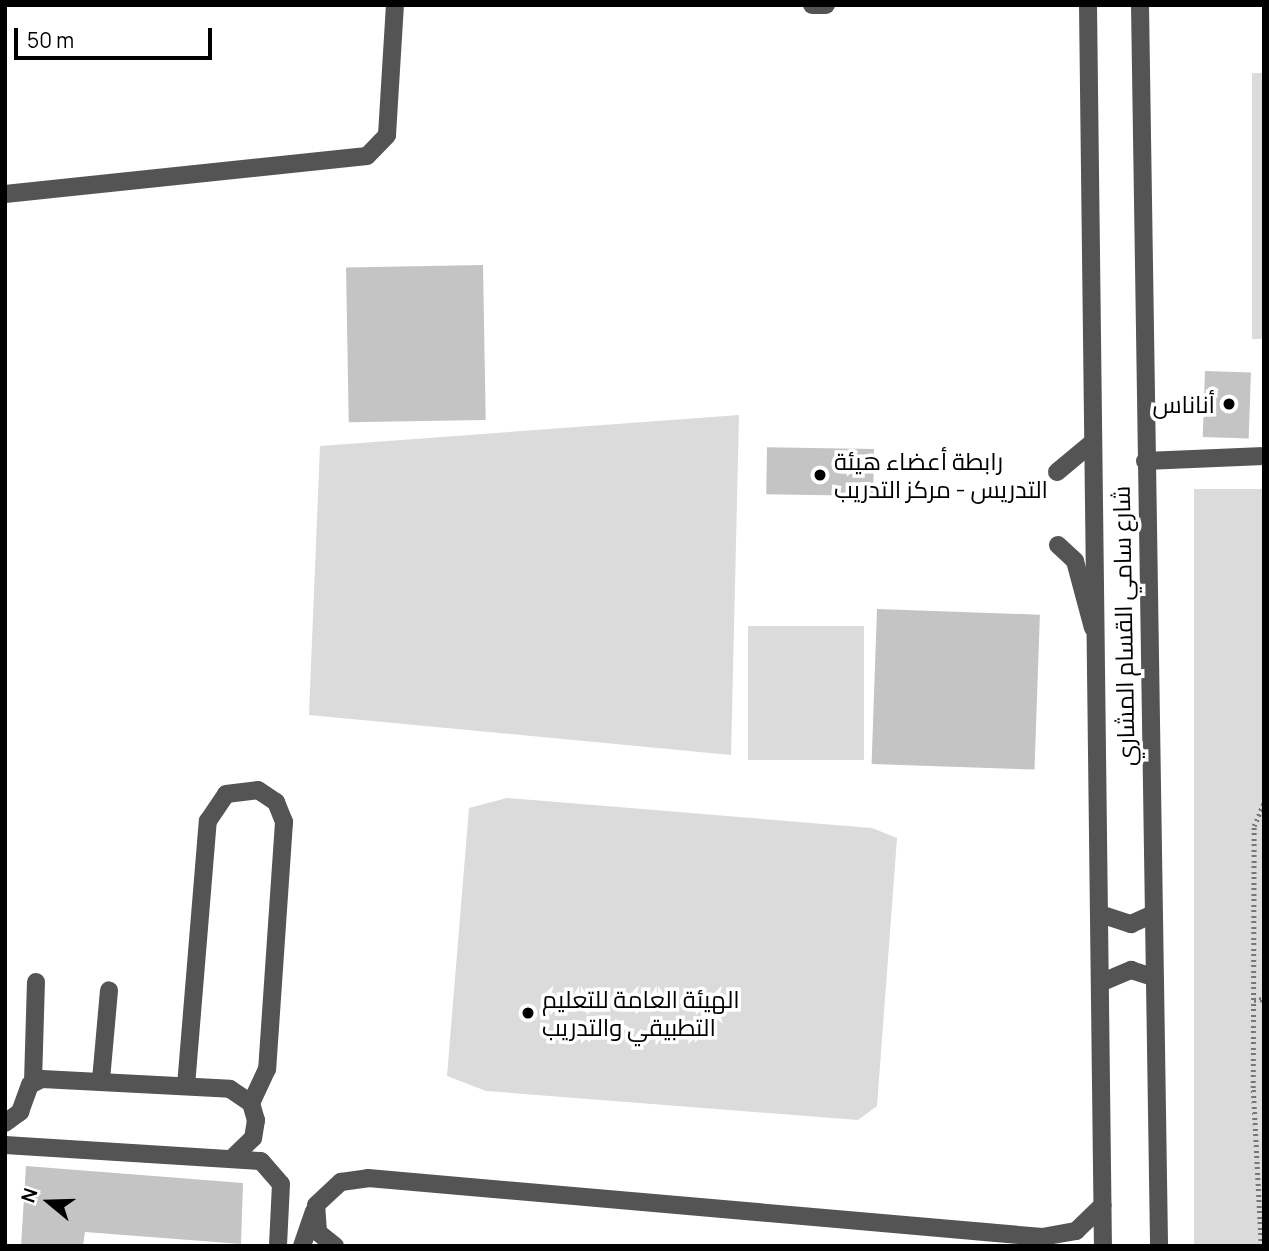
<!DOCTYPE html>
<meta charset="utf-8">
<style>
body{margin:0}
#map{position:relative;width:1269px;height:1251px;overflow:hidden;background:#fff;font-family:Manrope,Cairo,sans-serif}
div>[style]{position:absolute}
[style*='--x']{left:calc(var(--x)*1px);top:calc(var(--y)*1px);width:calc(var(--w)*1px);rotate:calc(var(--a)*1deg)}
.green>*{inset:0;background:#dbdbdb;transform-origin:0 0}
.building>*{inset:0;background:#c4c4c4;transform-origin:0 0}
.path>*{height:4.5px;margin-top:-2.25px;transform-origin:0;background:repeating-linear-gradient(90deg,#767676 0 2px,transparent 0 5.5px)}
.minor>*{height:18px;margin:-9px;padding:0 9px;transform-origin:9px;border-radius:9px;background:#545454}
.dots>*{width:19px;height:19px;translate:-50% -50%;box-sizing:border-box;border:4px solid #fff;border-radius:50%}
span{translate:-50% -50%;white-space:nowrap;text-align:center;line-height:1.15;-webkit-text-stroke:7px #fff;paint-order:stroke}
.poi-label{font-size:24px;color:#000}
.right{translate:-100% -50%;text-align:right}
.left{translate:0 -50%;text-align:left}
.street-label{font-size:24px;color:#000}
.frame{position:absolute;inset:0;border:7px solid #000;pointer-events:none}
.north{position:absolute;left:14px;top:1167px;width:70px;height:70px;-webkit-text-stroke:5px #fff;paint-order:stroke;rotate:289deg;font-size:19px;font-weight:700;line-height:28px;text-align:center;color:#000}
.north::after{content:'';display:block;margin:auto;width:24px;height:32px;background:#000;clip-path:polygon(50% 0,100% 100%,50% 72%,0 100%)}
.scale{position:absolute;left:14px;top:28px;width:198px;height:32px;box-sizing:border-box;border:4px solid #000;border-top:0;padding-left:9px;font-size:21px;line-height:24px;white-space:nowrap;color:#000;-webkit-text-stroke:5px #fff;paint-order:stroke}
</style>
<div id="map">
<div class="green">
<i style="left:1252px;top:73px;width:12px;height:266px"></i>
<i style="clip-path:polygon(739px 415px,731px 755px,309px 715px,320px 446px)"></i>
<i style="left:1194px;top:489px;width:70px;height:757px"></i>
<i style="left:748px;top:626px;width:116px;height:134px"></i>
<i style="clip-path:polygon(507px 798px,872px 828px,897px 838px,877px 1106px,858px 1120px,486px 1091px,447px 1076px,469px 808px)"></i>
</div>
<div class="building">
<i style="left:483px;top:265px;width:155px;height:137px;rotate:89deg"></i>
<i style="left:1205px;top:371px;width:46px;height:66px;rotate:2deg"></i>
<i style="left:874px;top:449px;width:47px;height:107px;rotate:91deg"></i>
<i style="left:877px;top:609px;width:163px;height:155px;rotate:2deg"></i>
<i style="clip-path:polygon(26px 1166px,243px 1183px,241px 1244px,85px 1232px,83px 1246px,21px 1246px)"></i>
</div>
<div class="path">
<i style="--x:1254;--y:1000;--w:10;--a:-6"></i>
<i style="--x:1261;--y:1246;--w:158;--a:-92.9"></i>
<i style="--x:1253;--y:1088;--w:262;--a:-89.8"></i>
<i style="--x:1254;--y:826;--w:25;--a:-67"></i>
</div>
<div class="minor">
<i style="--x:812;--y:5;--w:14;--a:0"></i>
<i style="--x:1088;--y:5;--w:1241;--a:89.31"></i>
<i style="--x:1140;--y:5;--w:1241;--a:89.12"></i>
<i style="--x:5;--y:194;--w:364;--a:-6"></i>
<i style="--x:367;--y:156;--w:29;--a:-46"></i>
<i style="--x:387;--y:135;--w:130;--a:-86.5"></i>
<i style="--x:1145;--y:461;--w:119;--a:-2.4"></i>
<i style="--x:1057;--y:472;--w:47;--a:-39.8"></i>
<i style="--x:1058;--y:545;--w:23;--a:43"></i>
<i style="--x:1075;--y:561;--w:69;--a:75"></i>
<i style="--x:1100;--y:914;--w:33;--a:18"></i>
<i style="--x:1131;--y:924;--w:22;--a:-24"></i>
<i style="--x:1100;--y:983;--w:34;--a:-23"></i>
<i style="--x:1131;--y:970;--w:22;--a:18"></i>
<i style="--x:101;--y:1080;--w:90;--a:-84.9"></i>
<i style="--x:33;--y:1082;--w:100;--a:-88.3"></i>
<i style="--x:186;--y:1086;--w:266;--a:-85.3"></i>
<i style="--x:208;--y:821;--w:32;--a:-56"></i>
<i style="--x:226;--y:794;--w:32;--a:-7"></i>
<i style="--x:258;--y:790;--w:22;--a:34"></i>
<i style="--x:276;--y:802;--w:22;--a:68"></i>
<i style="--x:284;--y:822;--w:248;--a:93.9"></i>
<i style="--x:267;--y:1069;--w:38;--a:115"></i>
<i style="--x:5;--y:1123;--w:19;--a:-36"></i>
<i style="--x:20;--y:1112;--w:29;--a:-70"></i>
<i style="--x:30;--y:1085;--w:13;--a:-27"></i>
<i style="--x:42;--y:1079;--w:188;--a:3"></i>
<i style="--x:230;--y:1089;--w:25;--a:34"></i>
<i style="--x:251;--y:1103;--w:18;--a:74"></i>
<i style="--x:256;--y:1120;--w:18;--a:99"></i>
<i style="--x:253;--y:1138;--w:28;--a:136"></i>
<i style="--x:5;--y:1145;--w:256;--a:3.6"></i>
<i style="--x:261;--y:1161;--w:30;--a:49"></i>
<i style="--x:281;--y:1184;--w:62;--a:92.8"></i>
<i style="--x:302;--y:1246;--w:36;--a:-71"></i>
<i style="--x:335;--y:1246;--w:22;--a:-141"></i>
<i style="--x:318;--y:1232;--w:27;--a:-94"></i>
<i style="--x:316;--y:1205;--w:34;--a:-43"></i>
<i style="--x:341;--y:1182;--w:27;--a:-8"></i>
<i style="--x:368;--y:1178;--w:677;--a:5"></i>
<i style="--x:1042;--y:1237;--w:35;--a:-10"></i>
<i style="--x:1076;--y:1231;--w:37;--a:-44"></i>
</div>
<div class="dots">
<i style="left:1229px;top:404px;background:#000"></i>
<i style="left:820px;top:475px;background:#000"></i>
<i style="left:528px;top:1013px;background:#000"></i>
</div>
<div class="poi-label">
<span class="right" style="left:1215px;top:404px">أناناس</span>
<span class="left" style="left:834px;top:475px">رابطة أعضاء هيئة<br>التدريس - مركز التدريب</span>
<span class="left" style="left:542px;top:1013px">الهيئة العامة للتعليم<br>التطبيقي والتدريب</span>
</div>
<div class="street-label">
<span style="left:1123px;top:626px;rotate:-91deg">شارع سامي القسام المشاري</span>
</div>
<div class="frame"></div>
<div class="north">N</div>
<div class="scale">50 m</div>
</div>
